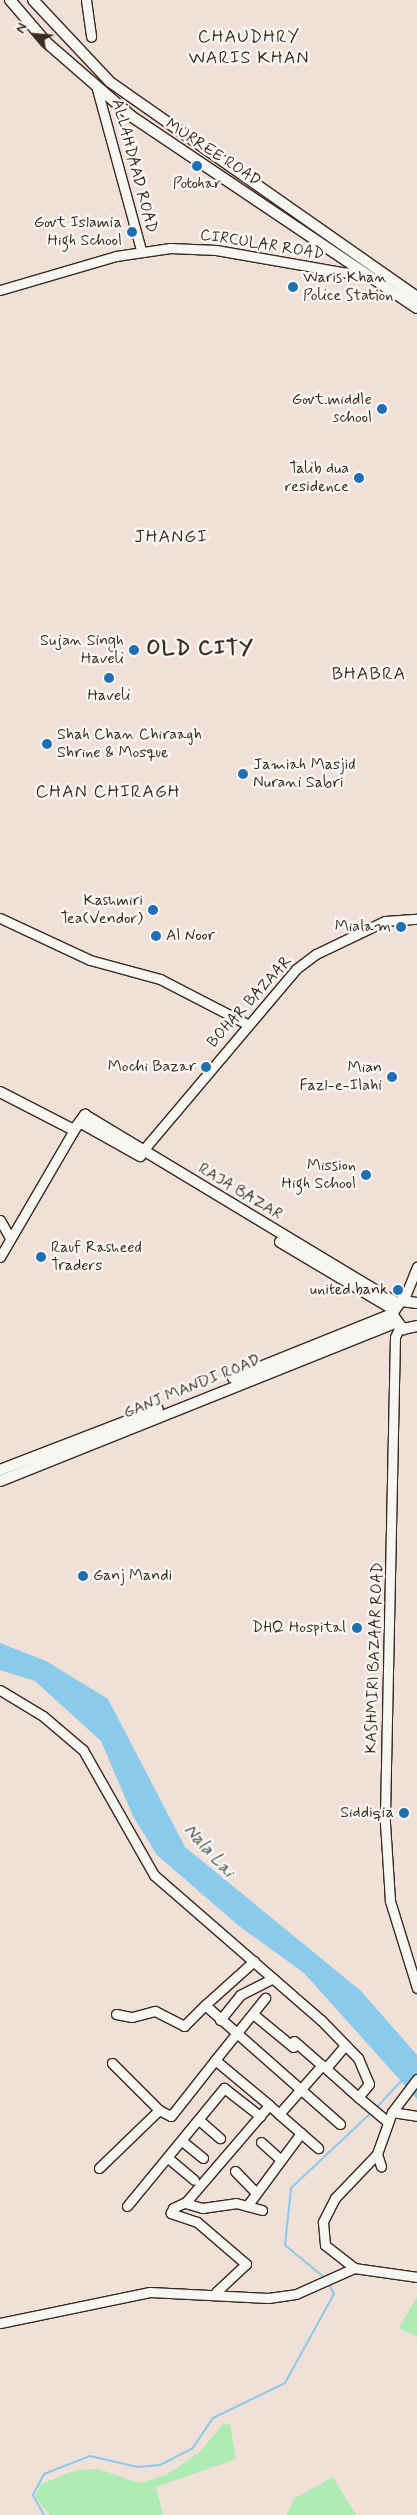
<!DOCTYPE html>
<style>
body{margin:0}
#map{position:relative;width:417px;height:2515px;overflow:hidden;background:#f0e0d7;font-family:Mynerve,sans-serif}
div>[style]{position:absolute}
[style*='--x']{left:calc(var(--x)*1px);top:calc(var(--y)*1px);width:calc(var(--w)*1px);rotate:calc(var(--a)*1deg)}
.green>*{inset:0;background:#afecb3}
.water>*{inset:0;background:#8acaeb}
.stream>*{height:2px;margin:-1px;padding:0 1px;transform-origin:1px;border-radius:1px;background:#8acaeb}
.roads{filter:drop-shadow(1px 0 #3b2a1e) drop-shadow(-1px 0 #3b2a1e) drop-shadow(0 1px #3b2a1e) drop-shadow(0 -1px #3b2a1e)}
.tertiary>*{height:9px;margin:-4.5px;padding:0 4.5px;transform-origin:4.5px;border-radius:4.5px;background:#f6f6f2}
.secondary>*{height:10px;margin:-5px;padding:0 5px;transform-origin:5px;border-radius:5px;background:#f6f6f2}
.primary>*{height:10px;margin:-5px;padding:0 5px;transform-origin:5px;border-radius:5px;background:#f6f6f2}
.dots>*{width:14px;height:14px;translate:-50% -50%;box-sizing:border-box;border:2px solid #f6f6f2;border-radius:50%}
span{translate:-50% -50%;white-space:nowrap;text-align:center;line-height:1.15;-webkit-text-stroke:5px #f6f6f2;paint-order:stroke}
.street-label{font-size:16px;color:#3b2a1e}
.poi-label{font-size:16px;color:#3b2a1e}
.right{translate:-100% -50%;text-align:right}
.left{translate:0 -50%;text-align:left}
.neighbourhood-label{font-size:18px;color:#3b2a1e;letter-spacing:1px}
.water-label{font-size:18px;color:#4f5251;font-style:italic}
.district-label{font-size:21px;color:#3b2a1e;font-weight:700;letter-spacing:1px}
.north{position:absolute;left:10px;top:10px;width:50px;height:50px;-webkit-text-stroke:4px #f6f6f2;paint-order:stroke;rotate:297deg;font-size:14px;font-weight:700;line-height:20px;text-align:center;color:#3b2a1e}
.north::after{content:'';display:block;margin:auto;width:18px;height:22px;background:#3b2a1e;clip-path:polygon(50% 0,100% 100%,50% 72%,0 100%)}
</style>
<div id="map">
<div class="green">
<i style="clip-path:polygon(417px 2297px,417px 2337px,399px 2328px)"></i>
<i style="clip-path:polygon(230px 2423px,236px 2459px,156px 2487px,163px 2515px,50px 2515px,35px 2497px,41px 2484px,76px 2470px,99px 2469px,139px 2483px,166px 2475px,200px 2452px,222px 2425px)"></i>
<i style="clip-path:polygon(333px 2477px,356px 2515px,287px 2515px,295px 2498px)"></i>
</div>
<div class="water">
<i style="clip-path:polygon(0 1643px,46px 1661px,108px 1699px,185px 1847px,361px 1991px,417px 2055px,417px 2099px,304px 1973px,239px 1926px,157px 1855px,133px 1816px,101px 1741px,35px 1681px,0 1670px)"></i>
</div>
<div class="stream">
<i style="--x:376;--y:2108;--w:38;--a:-47"></i>
<i style="--x:325;--y:2278;--w:52;--a:-140.5"></i>
<i style="--x:285;--y:2245;--w:57;--a:-84"></i>
<i style="--x:291;--y:2188;--w:110;--a:-43.2"></i>
<i style="--x:44;--y:2515;--w:23;--a:-119"></i>
<i style="--x:33;--y:2495;--w:24;--a:-62"></i>
<i style="--x:44;--y:2474;--w:49;--a:-21.4"></i>
<i style="--x:90;--y:2456;--w:49;--a:12.9"></i>
<i style="--x:138;--y:2467;--w:22;--a:-5"></i>
<i style="--x:160;--y:2465;--w:36;--a:-27"></i>
<i style="--x:192;--y:2449;--w:37;--a:-56"></i>
<i style="--x:213;--y:2418;--w:80;--a:-25.9"></i>
<i style="--x:285;--y:2383;--w:102;--a:-61.2"></i>
<i style="--x:334;--y:2294;--w:13;--a:-117"></i>
</div>
<div class="roads">
<div class="tertiary">
<i style="--x:86;--y:0;--w:37;--a:82"></i>
<i style="--x:97;--y:89;--w:167;--a:74.7"></i>
<i style="--x:0;--y:290;--w:121;--a:-16.3"></i>
<i style="--x:116;--y:256;--w:55;--a:-8.4"></i>
<i style="--x:170;--y:248;--w:46;--a:2.5"></i>
<i style="--x:216;--y:250;--w:156;--a:9.9"></i>
<i style="--x:0;--y:918;--w:99;--a:25"></i>
<i style="--x:90;--y:960;--w:73;--a:15.2"></i>
<i style="--x:160;--y:979;--w:98;--a:27.3"></i>
<i style="--x:139;--y:1155;--w:243;--a:-49.8"></i>
<i style="--x:296;--y:969;--w:25;--a:-37"></i>
<i style="--x:316;--y:954;--w:76;--a:-25.6"></i>
<i style="--x:385;--y:921;--w:32;--a:-4"></i>
<i style="--x:0;--y:1220;--w:21;--a:61"></i>
<i style="--x:0;--y:1257;--w:147;--a:-59.8"></i>
<i style="--x:404;--y:1299;--w:35;--a:-68"></i>
<i style="--x:400;--y:1326;--w:12;--a:114"></i>
<i style="--x:395;--y:1337;--w:486;--a:91.2"></i>
<i style="--x:385;--y:1823;--w:78;--a:86.3"></i>
<i style="--x:390;--y:1901;--w:91;--a:72.8"></i>
<i style="--x:0;--y:1690;--w:50;--a:31.2"></i>
<i style="--x:43;--y:1716;--w:52;--a:40.4"></i>
<i style="--x:83;--y:1750;--w:144;--a:60.4"></i>
<i style="--x:154;--y:1875;--w:221;--a:41"></i>
<i style="--x:321;--y:2020;--w:53;--a:45.8"></i>
<i style="--x:358;--y:2058;--w:28;--a:67"></i>
<i style="--x:369;--y:2084;--w:17;--a:130"></i>
<i style="--x:358;--y:2097;--w:39;--a:40"></i>
<i style="--x:205;--y:2005;--w:66;--a:-41.9"></i>
<i style="--x:116;--y:2014;--w:16;--a:11"></i>
<i style="--x:132;--y:2017;--w:24;--a:-15"></i>
<i style="--x:155;--y:2011;--w:33;--a:27"></i>
<i style="--x:184;--y:2026;--w:30;--a:-45"></i>
<i style="--x:205;--y:2005;--w:180;--a:41.4"></i>
<i style="--x:253;--y:2014;--w:52;--a:39.5"></i>
<i style="--x:220;--y:2020;--w:32;--a:-51"></i>
<i style="--x:240;--y:1995;--w:37;--a:-27"></i>
<i style="--x:294;--y:2041;--w:37;--a:41"></i>
<i style="--x:215;--y:2060;--w:80;--a:-51.1"></i>
<i style="--x:112;--y:2063;--w:66;--a:45"></i>
<i style="--x:159;--y:2110;--w:13;--a:27"></i>
<i style="--x:171;--y:2116;--w:71;--a:-51.8"></i>
<i style="--x:215;--y:2060;--w:70;--a:39.8"></i>
<i style="--x:326;--y:2068;--w:30;--a:-50"></i>
<i style="--x:417;--y:2079;--w:41;--a:127.1"></i>
<i style="--x:392;--y:2112;--w:45;--a:109.7"></i>
<i style="--x:377;--y:2154;--w:61;--a:133.7"></i>
<i style="--x:335;--y:2198;--w:27;--a:117"></i>
<i style="--x:323;--y:2222;--w:23;--a:85"></i>
<i style="--x:325;--y:2245;--w:37;--a:38"></i>
<i style="--x:354;--y:2268;--w:64;--a:8.1"></i>
<i style="--x:392;--y:2112;--w:25;--a:9"></i>
<i style="--x:279;--y:2114;--w:52;--a:41.1"></i>
<i style="--x:199;--y:2120;--w:28;--a:41"></i>
<i style="--x:182;--y:2141;--w:27;--a:39"></i>
<i style="--x:261;--y:2142;--w:25;--a:42"></i>
<i style="--x:377;--y:2154;--w:13;--a:72"></i>
<i style="--x:168;--y:2158;--w:34;--a:40"></i>
<i style="--x:99;--y:2168;--w:83;--a:-44"></i>
<i style="--x:235;--y:2171;--w:28;--a:46"></i>
<i style="--x:185;--y:2203;--w:18;--a:16"></i>
<i style="--x:202;--y:2208;--w:34;--a:-8"></i>
<i style="--x:236;--y:2203;--w:27;--a:15"></i>
<i style="--x:127;--y:2206;--w:153;--a:-50.6"></i>
<i style="--x:224;--y:2088;--w:46;--a:37.9"></i>
<i style="--x:247;--y:2206;--w:91;--a:-53.5"></i>
<i style="--x:216;--y:2292;--w:41;--a:-43"></i>
<i style="--x:246;--y:2264;--w:65;--a:-139.4"></i>
<i style="--x:197;--y:2222;--w:28;--a:-161"></i>
<i style="--x:171;--y:2213;--w:5;--a:-68"></i>
<i style="--x:173;--y:2208;--w:14;--a:-25"></i>
<i style="--x:186;--y:2202;--w:128;--a:-49.4"></i>
<i style="--x:269;--y:2105;--w:13;--a:42"></i>
<i style="--x:279;--y:2114;--w:65;--a:-48.7"></i>
<i style="--x:322;--y:2065;--w:48;--a:41.6"></i>
<i style="--x:0;--y:2323;--w:153;--a:-11.7"></i>
<i style="--x:150;--y:2292;--w:118;--a:2.9"></i>
<i style="--x:268;--y:2298;--w:28;--a:-8"></i>
<i style="--x:296;--y:2294;--w:64;--a:-24.1"></i>
</div>
<div class="secondary">
<i style="--x:0;--y:1092;--w:83;--a:27.2"></i>
<i style="--x:74;--y:1130;--w:19;--a:-54"></i>
<i style="--x:85;--y:1115;--w:364;--a:31.1"></i>
<i style="--x:81;--y:1123;--w:68;--a:29.2"></i>
<i style="--x:280;--y:1242;--w:131;--a:30.7"></i>
<i style="--x:417;--y:1303;--w:16;--a:-173"></i>
<i style="--x:401;--y:1301;--w:16;--a:125"></i>
<i style="--x:392;--y:1314;--w:19;--a:54"></i>
<i style="--x:403;--y:1329;--w:14;--a:-12"></i>
<i style="--x:233;--y:1378;--w:171;--a:-21.9"></i>
<i style="--x:0;--y:1470;--w:169;--a:-21.1"></i>
<i style="--x:0;--y:1481;--w:425;--a:-21.8"></i>
</div>
<div class="primary">
<i style="--x:10;--y:0;--w:55;--a:49.4"></i>
<i style="--x:46;--y:42;--w:113;--a:41"></i>
<i style="--x:131;--y:116;--w:344;--a:33.9"></i>
<i style="--x:33;--y:0;--w:112;--a:46.8"></i>
<i style="--x:110;--y:82;--w:375;--a:35"></i>
</div>
</div>
<div class="dots">
<i style="left:197px;top:166px;background:#1f6fb2"></i>
<i style="left:132px;top:232px;background:#1f6fb2"></i>
<i style="left:293px;top:287px;background:#1f6fb2"></i>
<i style="left:382px;top:409px;background:#1f6fb2"></i>
<i style="left:359px;top:478px;background:#1f6fb2"></i>
<i style="left:134px;top:650px;background:#1f6fb2"></i>
<i style="left:109px;top:678px;background:#1f6fb2"></i>
<i style="left:47px;top:744px;background:#1f6fb2"></i>
<i style="left:243px;top:774px;background:#1f6fb2"></i>
<i style="left:153px;top:910px;background:#1f6fb2"></i>
<i style="left:401px;top:927px;background:#1f6fb2"></i>
<i style="left:156px;top:936px;background:#1f6fb2"></i>
<i style="left:206px;top:1067px;background:#1f6fb2"></i>
<i style="left:392px;top:1077px;background:#1f6fb2"></i>
<i style="left:366px;top:1175px;background:#1f6fb2"></i>
<i style="left:41px;top:1257px;background:#1f6fb2"></i>
<i style="left:398px;top:1290px;background:#1f6fb2"></i>
<i style="left:83px;top:1576px;background:#1f6fb2"></i>
<i style="left:357px;top:1628px;background:#1f6fb2"></i>
<i style="left:404px;top:1813px;background:#1f6fb2"></i>
</div>
<div class="street-label">
<span style="left:213px;top:153px;rotate:33deg">MURREE ROAD</span>
<span style="left:134px;top:166px;rotate:75deg">ALLAHDAAD ROAD</span>
<span style="left:262px;top:245px;rotate:9deg">CIRCULAR ROAD</span>
<span style="left:250px;top:1002px;rotate:-48deg">BOHAR BAZAAR</span>
<span style="left:240px;top:1192px;rotate:31deg">RAJA BAZAR</span>
<span style="left:192px;top:1387px;rotate:-22deg">GANJ MANDI ROAD</span>
<span style="left:375px;top:1658px;rotate:-88deg">KASHMIRI BAZAAR ROAD</span>
</div>
<div class="poi-label">
<span style="left:197px;top:184px">Potohar</span>
<span class="right" style="left:122px;top:232px">Govt Islamia<br>High School</span>
<span class="left" style="left:303px;top:287px">Waris Khan<br>Police Station</span>
<span class="right" style="left:372px;top:409px">Govt.middle<br>school</span>
<span class="right" style="left:349px;top:478px">Talib dua<br>residence</span>
<span class="right" style="left:124px;top:650px">Sujan Singh<br>Haveli</span>
<span style="left:109px;top:696px">Haveli</span>
<span class="left" style="left:57px;top:744px">Shah Chan Chiraagh<br>Shrine &amp; Mosque</span>
<span class="left" style="left:253px;top:774px">Jamiah Masjid<br>Nurani Sabri</span>
<span class="right" style="left:143px;top:910px">Kashmiri<br>Tea(Vendor)</span>
<span class="right" style="left:391px;top:927px">Mialam</span>
<span class="left" style="left:166px;top:936px">Al Noor</span>
<span class="right" style="left:196px;top:1067px">Mochi Bazar</span>
<span class="right" style="left:382px;top:1077px">Mian<br>Fazl-e-Ilahi</span>
<span class="right" style="left:356px;top:1175px">Mission<br>High School</span>
<span class="left" style="left:51px;top:1257px">Rauf Rasheed<br>Traders</span>
<span class="right" style="left:388px;top:1290px">united bank</span>
<span class="left" style="left:93px;top:1576px">Ganj Mandi</span>
<span class="right" style="left:346px;top:1628px">DHQ Hospital</span>
<span class="right" style="left:394px;top:1813px">Siddiqia</span>
</div>
<div class="neighbourhood-label">
<span style="left:249px;top:48px">CHAUDHRY<br>WARIS KHAN</span>
<span style="left:171px;top:537px">JHANGI</span>
<span style="left:369px;top:674px">BHABRA</span>
<span style="left:108px;top:792px">CHAN CHIRAGH</span>
</div>
<div class="water-label">
<span style="left:209px;top:1851px;rotate:48deg">Nala Lai</span>
</div>
<div class="district-label">
<span style="left:200px;top:648px">OLD CITY</span>
</div>
<div class="north">N</div>
</div>
